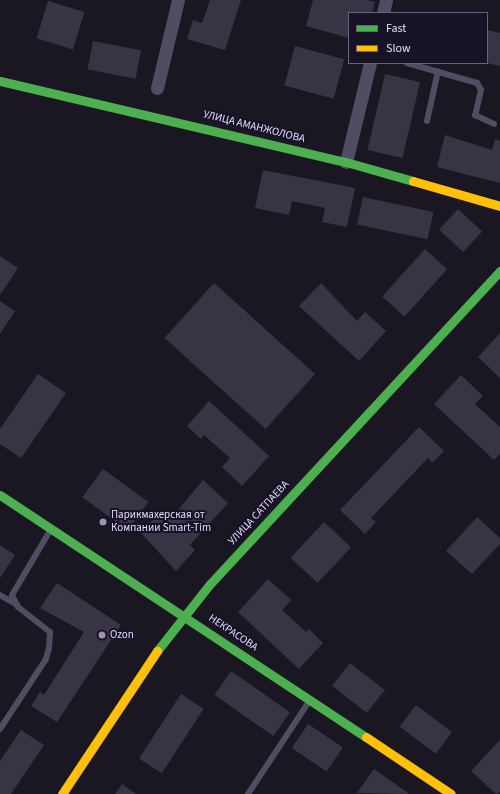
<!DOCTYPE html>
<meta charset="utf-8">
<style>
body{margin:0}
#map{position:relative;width:500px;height:794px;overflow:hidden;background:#1a1622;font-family:"Source Sans 3",sans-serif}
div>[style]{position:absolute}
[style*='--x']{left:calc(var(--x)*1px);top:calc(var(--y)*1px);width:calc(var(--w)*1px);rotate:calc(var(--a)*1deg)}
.building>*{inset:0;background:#393444;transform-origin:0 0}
.lane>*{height:6px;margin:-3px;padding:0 3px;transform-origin:3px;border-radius:3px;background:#504c61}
.street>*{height:13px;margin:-6.5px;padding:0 6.5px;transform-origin:6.5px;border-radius:6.5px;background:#504c61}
.fast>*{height:9px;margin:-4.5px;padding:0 4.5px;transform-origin:4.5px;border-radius:4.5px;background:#4caf50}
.slow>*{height:9px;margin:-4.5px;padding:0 4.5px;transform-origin:4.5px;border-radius:4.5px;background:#ffc107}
.dots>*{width:11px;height:11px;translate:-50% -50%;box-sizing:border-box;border:2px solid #181226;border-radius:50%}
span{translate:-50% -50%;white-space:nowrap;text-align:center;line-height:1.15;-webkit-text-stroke:4px #181226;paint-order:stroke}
.street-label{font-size:11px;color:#e3dafc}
.poi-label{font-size:11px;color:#e3dafc}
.left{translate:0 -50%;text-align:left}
.legend{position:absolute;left:348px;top:12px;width:140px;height:52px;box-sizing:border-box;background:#181226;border:1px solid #69627c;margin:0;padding:5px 7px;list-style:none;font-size:12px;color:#e3dafc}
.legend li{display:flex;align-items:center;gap:8px;height:20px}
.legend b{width:20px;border:1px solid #69627c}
</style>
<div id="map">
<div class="building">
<i style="clip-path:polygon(210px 0,241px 0,225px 50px,187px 39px,193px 20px,202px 23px)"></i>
<i style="clip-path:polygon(313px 0,367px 0,375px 2px,372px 13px,349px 13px,349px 38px,306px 26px)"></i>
<i style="left:48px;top:1px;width:38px;height:39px;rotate:17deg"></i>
<i style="clip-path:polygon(487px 30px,500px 33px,500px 66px,487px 63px)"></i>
<i style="left:93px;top:41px;width:49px;height:29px;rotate:11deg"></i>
<i style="left:295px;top:46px;width:51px;height:41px;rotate:15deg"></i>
<i style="left:385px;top:74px;width:36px;height:78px;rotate:13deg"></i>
<i style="clip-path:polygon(445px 135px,492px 150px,495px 139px,500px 141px,500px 183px,437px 167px)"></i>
<i style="clip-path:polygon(263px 170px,355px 188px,347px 227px,322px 222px,325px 208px,292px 201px,289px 215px,255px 208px)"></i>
<i style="left:363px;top:197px;width:72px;height:28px;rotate:12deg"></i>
<i style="left:458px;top:209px;width:33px;height:28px;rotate:43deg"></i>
<i style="left:425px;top:249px;width:30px;height:64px;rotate:42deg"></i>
<i style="clip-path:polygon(0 256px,18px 268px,0 295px)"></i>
<i style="left:214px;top:283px;width:136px;height:74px;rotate:42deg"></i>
<i style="clip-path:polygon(321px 283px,357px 321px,365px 312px,386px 331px,359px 361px,299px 306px)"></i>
<i style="clip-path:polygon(0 301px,15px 311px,0 334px)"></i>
<i style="clip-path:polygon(500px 333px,500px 378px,478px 357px)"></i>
<i style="clip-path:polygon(38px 374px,66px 393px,21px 458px,0 444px,0 429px)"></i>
<i style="clip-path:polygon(461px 375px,483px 396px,475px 404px,500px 427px,500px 454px,494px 460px,434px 404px)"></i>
<i style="clip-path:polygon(209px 401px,269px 456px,242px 486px,222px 467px,230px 458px,204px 435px,201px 439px,187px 426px)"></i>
<i style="clip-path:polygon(419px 427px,444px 451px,432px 463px,428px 458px,371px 518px,376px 522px,365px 534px,340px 510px)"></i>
<i style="left:103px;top:469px;width:56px;height:35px;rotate:36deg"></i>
<i style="clip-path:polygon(203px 480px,228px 503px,190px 545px,195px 550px,176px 571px,141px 533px,160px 512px,170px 520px)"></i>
<i style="clip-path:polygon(477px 517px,500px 538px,500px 544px,472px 574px,446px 551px)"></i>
<i style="left:324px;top:522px;width:37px;height:49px;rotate:43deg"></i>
<i style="clip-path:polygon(0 545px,15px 555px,0 578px)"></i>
<i style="clip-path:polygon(268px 579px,291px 600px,282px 610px,306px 632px,309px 629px,323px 643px,299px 669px,238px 612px)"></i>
<i style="clip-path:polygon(57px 583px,121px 625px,57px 722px,31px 706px,40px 692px,44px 695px,84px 632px,40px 608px)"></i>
<i style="left:350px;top:663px;width:44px;height:29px;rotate:38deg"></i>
<i style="left:231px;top:671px;width:72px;height:29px;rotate:35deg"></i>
<i style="left:181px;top:694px;width:27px;height:77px;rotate:33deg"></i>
<i style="left:416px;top:705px;width:45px;height:27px;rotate:37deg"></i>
<i style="left:308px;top:724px;width:42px;height:29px;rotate:34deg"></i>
<i style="clip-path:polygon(21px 730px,44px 745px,11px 794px,0 794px,0 761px)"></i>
<i style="clip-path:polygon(500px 740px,500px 792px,496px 794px,471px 771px)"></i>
<i style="clip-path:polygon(374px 769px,408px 793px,408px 794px,357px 793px)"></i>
<i style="clip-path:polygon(122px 784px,136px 794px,115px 794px)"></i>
</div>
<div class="lane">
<i style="--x:407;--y:63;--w:73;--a:15.9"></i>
<i style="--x:477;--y:83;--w:8;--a:60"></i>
<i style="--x:481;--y:90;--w:26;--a:103"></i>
<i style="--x:475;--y:115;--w:21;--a:25"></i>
<i style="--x:427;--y:121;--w:51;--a:-77.6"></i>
<i style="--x:0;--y:595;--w:20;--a:30"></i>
<i style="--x:0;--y:729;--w:84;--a:-56.7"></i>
<i style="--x:46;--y:659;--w:11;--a:-75"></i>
<i style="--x:49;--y:648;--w:16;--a:-86"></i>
<i style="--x:50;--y:632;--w:41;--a:-142"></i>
<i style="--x:18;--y:607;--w:13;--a:-117"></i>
<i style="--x:12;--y:595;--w:77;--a:-59.4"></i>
<i style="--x:248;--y:794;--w:113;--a:-56.6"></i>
</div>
<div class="street">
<i style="--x:383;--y:13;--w:13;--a:-77"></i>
<i style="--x:157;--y:88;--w:90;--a:-76.6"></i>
<i style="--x:346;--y:162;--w:102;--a:-76.4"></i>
</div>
<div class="fast">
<i style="--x:0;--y:81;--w:355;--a:13.2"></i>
<i style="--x:346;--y:162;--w:70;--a:15.8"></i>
<i style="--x:0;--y:495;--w:439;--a:33.5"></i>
<i style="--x:157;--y:651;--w:85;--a:-51.7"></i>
<i style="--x:210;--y:584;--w:427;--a:-47.2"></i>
</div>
<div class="slow">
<i style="--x:413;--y:181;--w:91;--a:16"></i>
<i style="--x:366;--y:737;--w:102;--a:33.8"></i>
<i style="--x:62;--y:794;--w:172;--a:-56.4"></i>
</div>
<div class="dots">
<i style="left:103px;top:522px;background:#9d95b0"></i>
<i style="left:102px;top:635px;background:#9d95b0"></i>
</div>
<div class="street-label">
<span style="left:254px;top:127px;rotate:14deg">УЛИЦА АМАНЖОЛОВА</span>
<span style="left:259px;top:513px;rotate:-47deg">УЛИЦА САТПАЕВА</span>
<span style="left:233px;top:633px;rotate:34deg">НЕКРАСОВА</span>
</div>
<div class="poi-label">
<span class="left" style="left:111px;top:522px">Парикмахерская от<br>Компании Smart-Tim</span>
<span class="left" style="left:110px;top:635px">Ozon</span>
</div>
<ul class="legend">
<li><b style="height:5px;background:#4caf50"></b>Fast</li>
<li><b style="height:5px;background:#ffc107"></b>Slow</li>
</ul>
</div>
